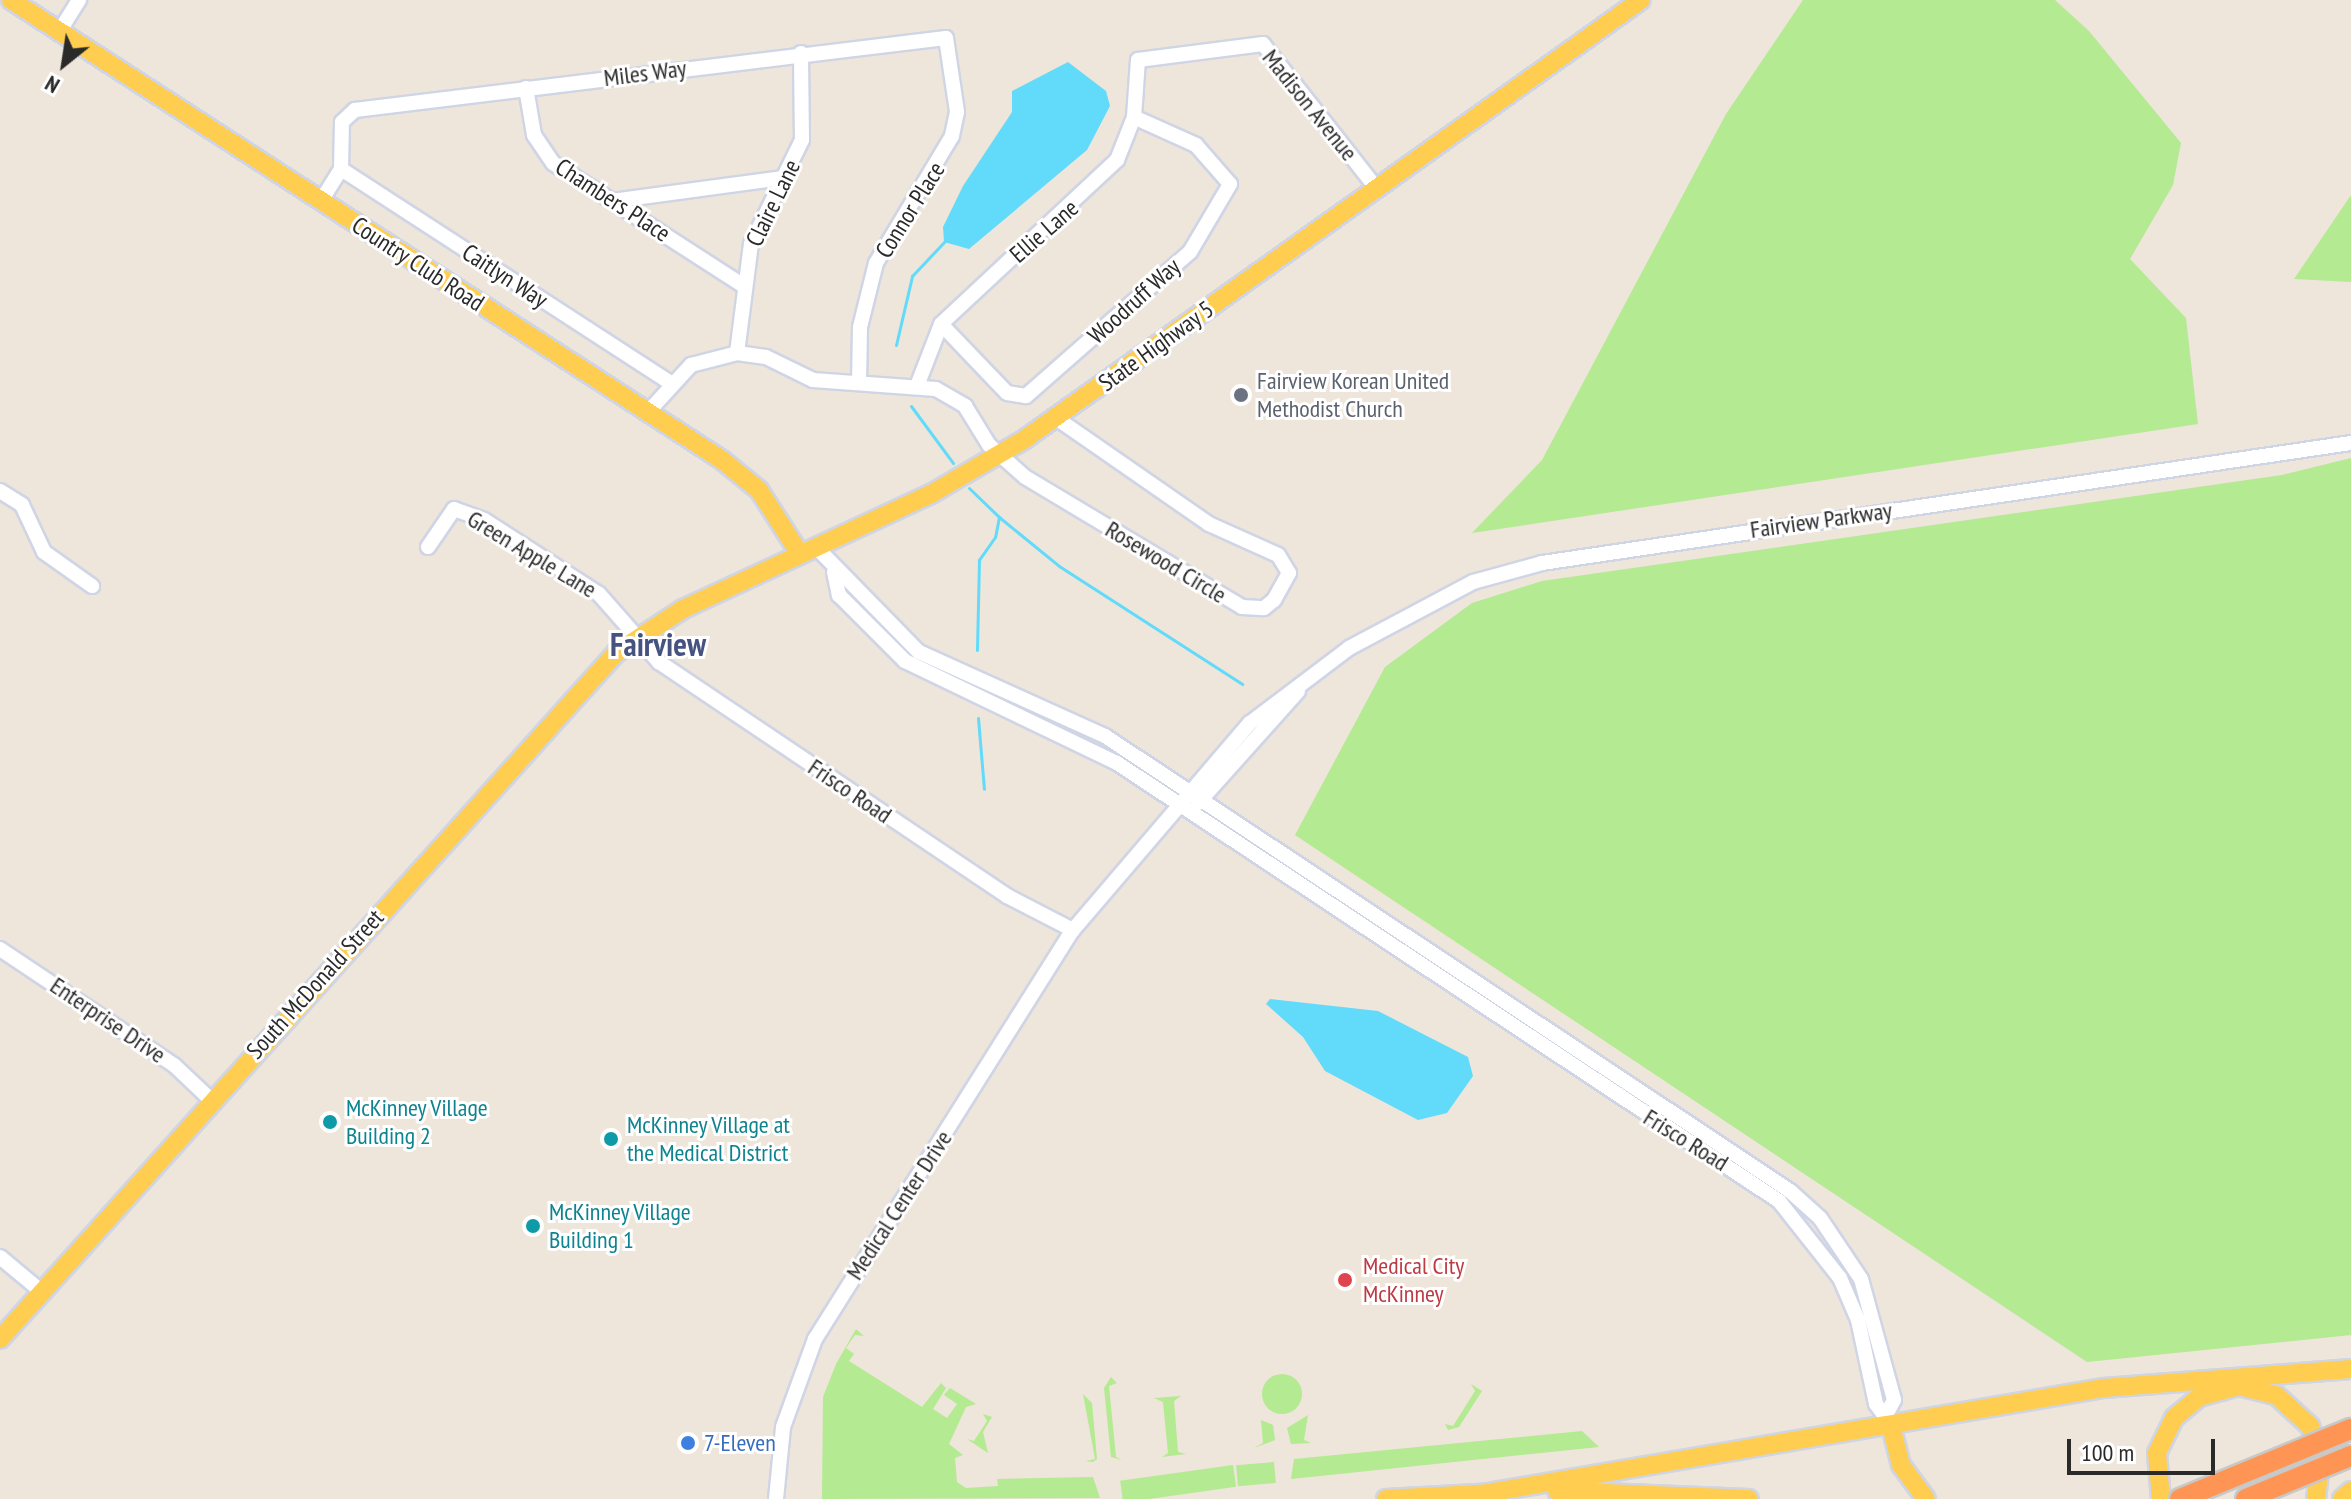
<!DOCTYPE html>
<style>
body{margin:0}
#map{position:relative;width:2351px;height:1499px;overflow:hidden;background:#eee5db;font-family:"PT Sans Narrow",sans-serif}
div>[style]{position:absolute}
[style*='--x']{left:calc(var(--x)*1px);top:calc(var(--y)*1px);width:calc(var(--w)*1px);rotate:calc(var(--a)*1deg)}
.green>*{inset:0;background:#b4ea91;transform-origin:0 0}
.round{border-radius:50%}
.water>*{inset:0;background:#62dbfb}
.stream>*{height:3px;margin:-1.5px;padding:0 1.5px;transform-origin:1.5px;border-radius:1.5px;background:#62dbfb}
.roads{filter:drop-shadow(2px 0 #d0d5e5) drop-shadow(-2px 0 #d0d5e5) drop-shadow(0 2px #d0d5e5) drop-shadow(0 -2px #d0d5e5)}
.minor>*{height:14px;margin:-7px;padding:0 7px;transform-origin:7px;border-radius:7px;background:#fff}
.major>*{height:18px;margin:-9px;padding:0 9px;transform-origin:9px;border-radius:9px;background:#ffcd4f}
.bridges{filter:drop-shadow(2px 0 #c8c8c8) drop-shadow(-2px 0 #c8c8c8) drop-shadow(0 2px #c8c8c8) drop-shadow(0 -2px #c8c8c8)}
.highway-bridge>*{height:20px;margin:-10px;padding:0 10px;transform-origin:10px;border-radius:10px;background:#ff9555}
.dots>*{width:22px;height:22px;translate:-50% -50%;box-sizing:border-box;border:4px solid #fff;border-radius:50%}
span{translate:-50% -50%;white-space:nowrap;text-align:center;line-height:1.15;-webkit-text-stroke:6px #fff;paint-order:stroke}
.street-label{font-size:24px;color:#2a2a2a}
.worship-label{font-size:24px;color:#5b616d}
.left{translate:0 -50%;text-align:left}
.culture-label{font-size:24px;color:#0d838f}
.health-label{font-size:24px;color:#be3a42}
.shop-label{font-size:24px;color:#366cbe}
.district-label{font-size:32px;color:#465380;font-weight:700}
.north{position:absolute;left:24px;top:24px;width:80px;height:80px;-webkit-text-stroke:6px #fff;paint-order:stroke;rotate:210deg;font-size:22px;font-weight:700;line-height:32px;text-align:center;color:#2a2a2a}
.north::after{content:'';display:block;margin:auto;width:28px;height:36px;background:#2a2a2a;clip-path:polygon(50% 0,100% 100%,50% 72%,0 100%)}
.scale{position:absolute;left:2067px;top:1439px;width:148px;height:36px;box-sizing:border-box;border:4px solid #2a2a2a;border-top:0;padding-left:10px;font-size:24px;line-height:28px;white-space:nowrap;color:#2a2a2a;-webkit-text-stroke:6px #fff;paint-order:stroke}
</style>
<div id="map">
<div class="green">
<i style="clip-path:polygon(1803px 0,2055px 0,2089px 31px,2181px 143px,2173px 185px,2130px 259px,2186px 318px,2198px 424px,1472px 533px,1542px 460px,1726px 114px)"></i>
<i style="clip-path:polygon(2351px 195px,2351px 282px,2294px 279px)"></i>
<i style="clip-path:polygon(2351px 458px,2351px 1335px,2087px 1362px,1295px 835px,1385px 667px,1472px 603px,1542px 581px,2282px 475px)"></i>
<i style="clip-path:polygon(856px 1329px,864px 1336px,855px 1335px,846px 1348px,854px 1354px,849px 1361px,922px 1407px,941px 1383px,946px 1388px,933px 1409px,947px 1418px,957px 1404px,944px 1395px,950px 1388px,976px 1404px,966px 1407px,949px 1444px,963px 1455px,955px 1458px,957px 1482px,966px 1488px,998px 1486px,997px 1479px,1093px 1477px,1100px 1498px,822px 1499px,823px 1397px,836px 1364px)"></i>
<i class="round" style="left:1262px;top:1374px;width:40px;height:40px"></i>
<i style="clip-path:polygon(1111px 1377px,1117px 1383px,1109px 1386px,1116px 1457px,1122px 1460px,1111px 1457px,1104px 1388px)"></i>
<i style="clip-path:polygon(1471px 1384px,1482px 1391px,1459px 1427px,1448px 1430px,1445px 1424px,1453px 1426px,1475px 1391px)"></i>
<i style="clip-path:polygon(1083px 1394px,1092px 1403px,1097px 1459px,1093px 1462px,1086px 1461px,1095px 1459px)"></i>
<i style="clip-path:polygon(1181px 1396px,1174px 1401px,1178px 1452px,1186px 1454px,1162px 1457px,1168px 1453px,1163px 1402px,1154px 1398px)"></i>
<i style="clip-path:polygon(983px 1414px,992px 1417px,983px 1432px,988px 1453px,967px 1439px,974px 1441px,987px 1421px)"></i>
<i style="clip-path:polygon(1308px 1415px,1304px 1440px,1311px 1443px,1291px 1444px,1287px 1428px)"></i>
<i style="clip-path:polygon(1261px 1420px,1273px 1425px,1275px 1440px,1254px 1448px,1263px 1443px)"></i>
<i style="clip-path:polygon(1582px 1431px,1599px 1447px,1291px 1479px,1294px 1459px)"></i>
<i style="left:1274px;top:1462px;width:21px;height:38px;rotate:85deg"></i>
<i style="left:1233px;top:1465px;width:22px;height:114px;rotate:82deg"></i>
</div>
<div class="water">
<i style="clip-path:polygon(1068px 62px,1106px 91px,1110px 106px,1087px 150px,969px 249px,944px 242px,943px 227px,963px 186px,1012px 112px,1012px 91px)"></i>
<i style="clip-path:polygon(1270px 999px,1378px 1011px,1468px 1057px,1473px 1076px,1447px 1113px,1418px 1120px,1325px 1071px,1303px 1037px,1266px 1004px)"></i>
</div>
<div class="stream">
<i style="--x:896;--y:345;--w:71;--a:-76.9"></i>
<i style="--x:912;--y:276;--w:47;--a:-46.7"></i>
<i style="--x:911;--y:406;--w:71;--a:53.6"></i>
<i style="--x:969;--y:488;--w:42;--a:44"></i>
<i style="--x:999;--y:517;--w:20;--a:101"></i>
<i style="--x:995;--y:537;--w:28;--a:125"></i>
<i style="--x:979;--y:560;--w:90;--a:91.3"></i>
<i style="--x:999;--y:517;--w:77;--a:39.2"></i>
<i style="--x:1059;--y:566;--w:218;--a:32.8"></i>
<i style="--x:978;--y:718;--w:71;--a:85.2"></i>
</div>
<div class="roads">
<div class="minor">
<i style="--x:59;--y:32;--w:38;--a:-58"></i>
<i style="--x:526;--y:88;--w:48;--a:80.3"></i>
<i style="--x:534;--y:135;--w:34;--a:56"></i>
<i style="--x:553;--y:163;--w:224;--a:32.8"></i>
<i style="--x:341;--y:169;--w:391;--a:33"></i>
<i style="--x:321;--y:201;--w:38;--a:-58"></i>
<i style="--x:341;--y:169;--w:47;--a:-88.8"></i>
<i style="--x:342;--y:122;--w:18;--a:-43"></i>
<i style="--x:355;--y:110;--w:595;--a:-6.95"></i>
<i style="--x:946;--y:38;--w:75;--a:81.5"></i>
<i style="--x:957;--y:112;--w:25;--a:102"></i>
<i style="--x:952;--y:136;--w:148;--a:120.9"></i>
<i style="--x:876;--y:263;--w:66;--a:104"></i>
<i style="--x:860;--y:327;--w:56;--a:91"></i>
<i style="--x:612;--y:201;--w:173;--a:-7.7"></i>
<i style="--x:941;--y:324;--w:95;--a:46.3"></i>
<i style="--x:1007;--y:393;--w:19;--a:9"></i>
<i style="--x:1026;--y:396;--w:218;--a:-41.3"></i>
<i style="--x:1190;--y:252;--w:79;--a:-59.5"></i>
<i style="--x:1230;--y:184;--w:52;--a:-131.1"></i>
<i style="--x:1196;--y:145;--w:68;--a:-155.7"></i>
<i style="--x:737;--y:353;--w:110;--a:-82.7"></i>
<i style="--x:751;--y:244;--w:116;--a:-63.9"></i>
<i style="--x:802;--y:140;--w:87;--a:-90.7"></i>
<i style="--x:917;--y:386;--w:66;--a:-68.8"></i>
<i style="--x:941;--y:324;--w:241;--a:-43"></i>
<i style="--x:1117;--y:160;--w:46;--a:-68.4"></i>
<i style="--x:1134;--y:117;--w:57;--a:-86"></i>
<i style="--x:1138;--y:60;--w:126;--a:-7.3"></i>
<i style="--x:1263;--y:44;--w:184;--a:51.8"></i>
<i style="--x:648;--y:412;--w:64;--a:-47.5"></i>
<i style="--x:691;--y:365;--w:48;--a:-14.6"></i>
<i style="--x:737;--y:353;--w:29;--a:8"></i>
<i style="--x:766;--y:357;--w:52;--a:26.1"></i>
<i style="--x:813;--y:380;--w:123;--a:4.2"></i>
<i style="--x:936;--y:389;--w:34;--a:30"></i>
<i style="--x:965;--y:406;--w:46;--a:58.4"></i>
<i style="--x:989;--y:445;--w:48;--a:41.6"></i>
<i style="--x:1025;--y:477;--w:253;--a:30.9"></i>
<i style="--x:1242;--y:607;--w:22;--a:3"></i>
<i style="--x:1264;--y:608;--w:13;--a:-39"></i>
<i style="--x:1274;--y:600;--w:31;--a:-61"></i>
<i style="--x:1289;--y:573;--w:21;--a:-121"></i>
<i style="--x:1278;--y:555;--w:76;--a:-155.8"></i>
<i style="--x:1209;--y:524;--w:186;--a:-145.3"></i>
<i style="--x:0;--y:491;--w:26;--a:32"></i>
<i style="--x:22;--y:505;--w:52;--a:64.9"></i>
<i style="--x:44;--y:552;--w:59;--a:35.3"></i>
<i style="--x:428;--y:547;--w:46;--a:-55.6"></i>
<i style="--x:454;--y:509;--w:32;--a:20"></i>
<i style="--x:484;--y:520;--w:137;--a:32.8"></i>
<i style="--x:599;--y:594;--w:91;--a:48.6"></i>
<i style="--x:659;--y:662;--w:419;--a:33.9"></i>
<i style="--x:1007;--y:896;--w:74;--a:27.3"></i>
<i style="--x:816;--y:547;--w:147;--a:45.6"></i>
<i style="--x:919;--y:652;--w:204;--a:24.3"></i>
<i style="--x:1105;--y:736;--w:822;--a:33.59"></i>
<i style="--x:1790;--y:1191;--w:40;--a:42"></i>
<i style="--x:1820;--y:1218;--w:73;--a:56.1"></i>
<i style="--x:1861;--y:1279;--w:125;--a:74.7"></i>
<i style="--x:1894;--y:1400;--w:17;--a:118"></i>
<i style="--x:834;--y:572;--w:24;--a:78"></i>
<i style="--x:839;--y:595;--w:93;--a:45"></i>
<i style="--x:905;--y:661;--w:235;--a:25.7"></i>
<i style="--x:1117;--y:763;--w:794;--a:33.49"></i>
<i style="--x:1779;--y:1201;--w:98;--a:51.6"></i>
<i style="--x:1840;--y:1278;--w:46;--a:66.8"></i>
<i style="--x:1858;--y:1320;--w:86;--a:77.9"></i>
<i style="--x:1876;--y:1404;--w:22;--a:54"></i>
<i style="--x:1198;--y:803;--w:150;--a:-48.2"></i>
<i style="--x:0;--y:949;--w:209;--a:33.7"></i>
<i style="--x:174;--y:1065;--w:50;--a:43.4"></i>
<i style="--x:0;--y:1257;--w:53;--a:39.7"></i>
<i style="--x:776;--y:1499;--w:72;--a:-84.4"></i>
<i style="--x:783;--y:1427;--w:94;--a:-70"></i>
<i style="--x:815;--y:1339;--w:484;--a:-57.8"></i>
<i style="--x:1073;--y:930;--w:272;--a:-49.5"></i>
<i style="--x:1250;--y:723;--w:124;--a:-37.1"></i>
<i style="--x:1349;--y:648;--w:140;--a:-28"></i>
<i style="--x:1473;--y:582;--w:72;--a:-15.4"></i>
<i style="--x:1542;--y:563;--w:818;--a:-8.44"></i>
</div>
<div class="major">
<i style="--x:11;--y:0;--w:847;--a:32.9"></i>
<i style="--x:722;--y:460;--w:48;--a:39"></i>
<i style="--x:759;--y:490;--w:76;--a:57.4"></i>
<i style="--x:0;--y:1339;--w:922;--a:-48.08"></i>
<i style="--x:616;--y:653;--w:80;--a:-33.3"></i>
<i style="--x:683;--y:609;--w:273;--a:-24.9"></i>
<i style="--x:931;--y:494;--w:109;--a:-30.3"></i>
<i style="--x:1025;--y:439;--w:756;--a:-35.48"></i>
<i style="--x:1891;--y:1426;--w:40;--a:75.6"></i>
<i style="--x:1901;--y:1465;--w:42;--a:53.7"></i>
<i style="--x:1557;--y:1491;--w:192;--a:2.4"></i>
<i style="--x:1487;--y:1493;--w:626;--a:-9.66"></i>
<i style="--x:2104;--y:1388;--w:248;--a:-4.4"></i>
<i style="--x:1386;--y:1499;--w:109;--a:-3.2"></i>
<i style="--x:2161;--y:1499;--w:46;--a:-95"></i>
<i style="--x:2157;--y:1453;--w:39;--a:-64"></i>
<i style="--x:2174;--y:1418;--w:33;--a:-40"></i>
<i style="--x:2199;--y:1397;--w:41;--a:-15.4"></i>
<i style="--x:2239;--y:1386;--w:38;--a:14"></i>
<i style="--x:2276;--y:1395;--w:46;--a:42.4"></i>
<i style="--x:2310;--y:1426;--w:32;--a:70"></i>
<i style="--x:2321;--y:1456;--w:43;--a:96.6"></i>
<i style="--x:2342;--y:1499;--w:12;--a:-42"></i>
</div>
</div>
<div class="bridges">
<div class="highway-bridge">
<i style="--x:2180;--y:1499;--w:185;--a:-22.3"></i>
<i style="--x:2246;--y:1499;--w:113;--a:-22.3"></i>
</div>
</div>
<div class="dots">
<i style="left:1241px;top:395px;background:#6b7280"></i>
<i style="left:330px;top:1122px;background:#0f9aa8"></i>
<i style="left:611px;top:1139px;background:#0f9aa8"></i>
<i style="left:533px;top:1226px;background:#0f9aa8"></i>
<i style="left:1345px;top:1280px;background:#e0444e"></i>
<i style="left:688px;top:1443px;background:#3f7fe0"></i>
</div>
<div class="street-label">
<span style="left:645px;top:73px;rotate:-7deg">Miles Way</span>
<span style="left:1310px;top:105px;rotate:51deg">Madison Avenue</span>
<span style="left:613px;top:200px;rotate:33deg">Chambers Place</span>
<span style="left:773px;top:203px;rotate:-64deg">Claire Lane</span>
<span style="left:910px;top:210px;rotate:-58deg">Connor Place</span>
<span style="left:1044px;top:231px;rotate:-41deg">Ellie Lane</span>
<span style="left:418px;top:264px;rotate:33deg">Country Club Road</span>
<span style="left:505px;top:276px;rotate:33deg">Caitlyn Way</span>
<span style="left:1134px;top:301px;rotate:-42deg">Woodruff Way</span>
<span style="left:1156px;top:346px;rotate:-36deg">State Highway 5</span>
<span style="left:1821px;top:520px;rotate:-8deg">Fairview Parkway</span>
<span style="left:532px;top:554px;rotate:31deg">Green Apple Lane</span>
<span style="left:1166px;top:562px;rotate:31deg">Rosewood Circle</span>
<span style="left:850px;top:791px;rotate:34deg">Frisco Road</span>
<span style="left:315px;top:984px;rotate:-48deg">South McDonald Street</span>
<span style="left:108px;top:1020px;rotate:34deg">Enterprise Drive</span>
<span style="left:1686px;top:1140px;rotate:32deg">Frisco Road</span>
<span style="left:899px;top:1205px;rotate:-57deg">Medical Center Drive</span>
</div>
<div class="worship-label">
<span class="left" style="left:1257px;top:395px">Fairview Korean United<br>Methodist Church</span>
</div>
<div class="culture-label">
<span class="left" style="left:346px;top:1122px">McKinney Village<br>Building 2</span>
<span class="left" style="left:627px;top:1139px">McKinney Village at<br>the Medical District</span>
<span class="left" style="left:549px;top:1226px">McKinney Village<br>Building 1</span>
</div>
<div class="health-label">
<span class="left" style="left:1363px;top:1280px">Medical City<br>McKinney</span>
</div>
<div class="shop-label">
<span class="left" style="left:704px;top:1443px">7-Eleven</span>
</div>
<div class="district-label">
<span style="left:658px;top:644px">Fairview</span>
</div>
<div class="north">N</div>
<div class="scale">100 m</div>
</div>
